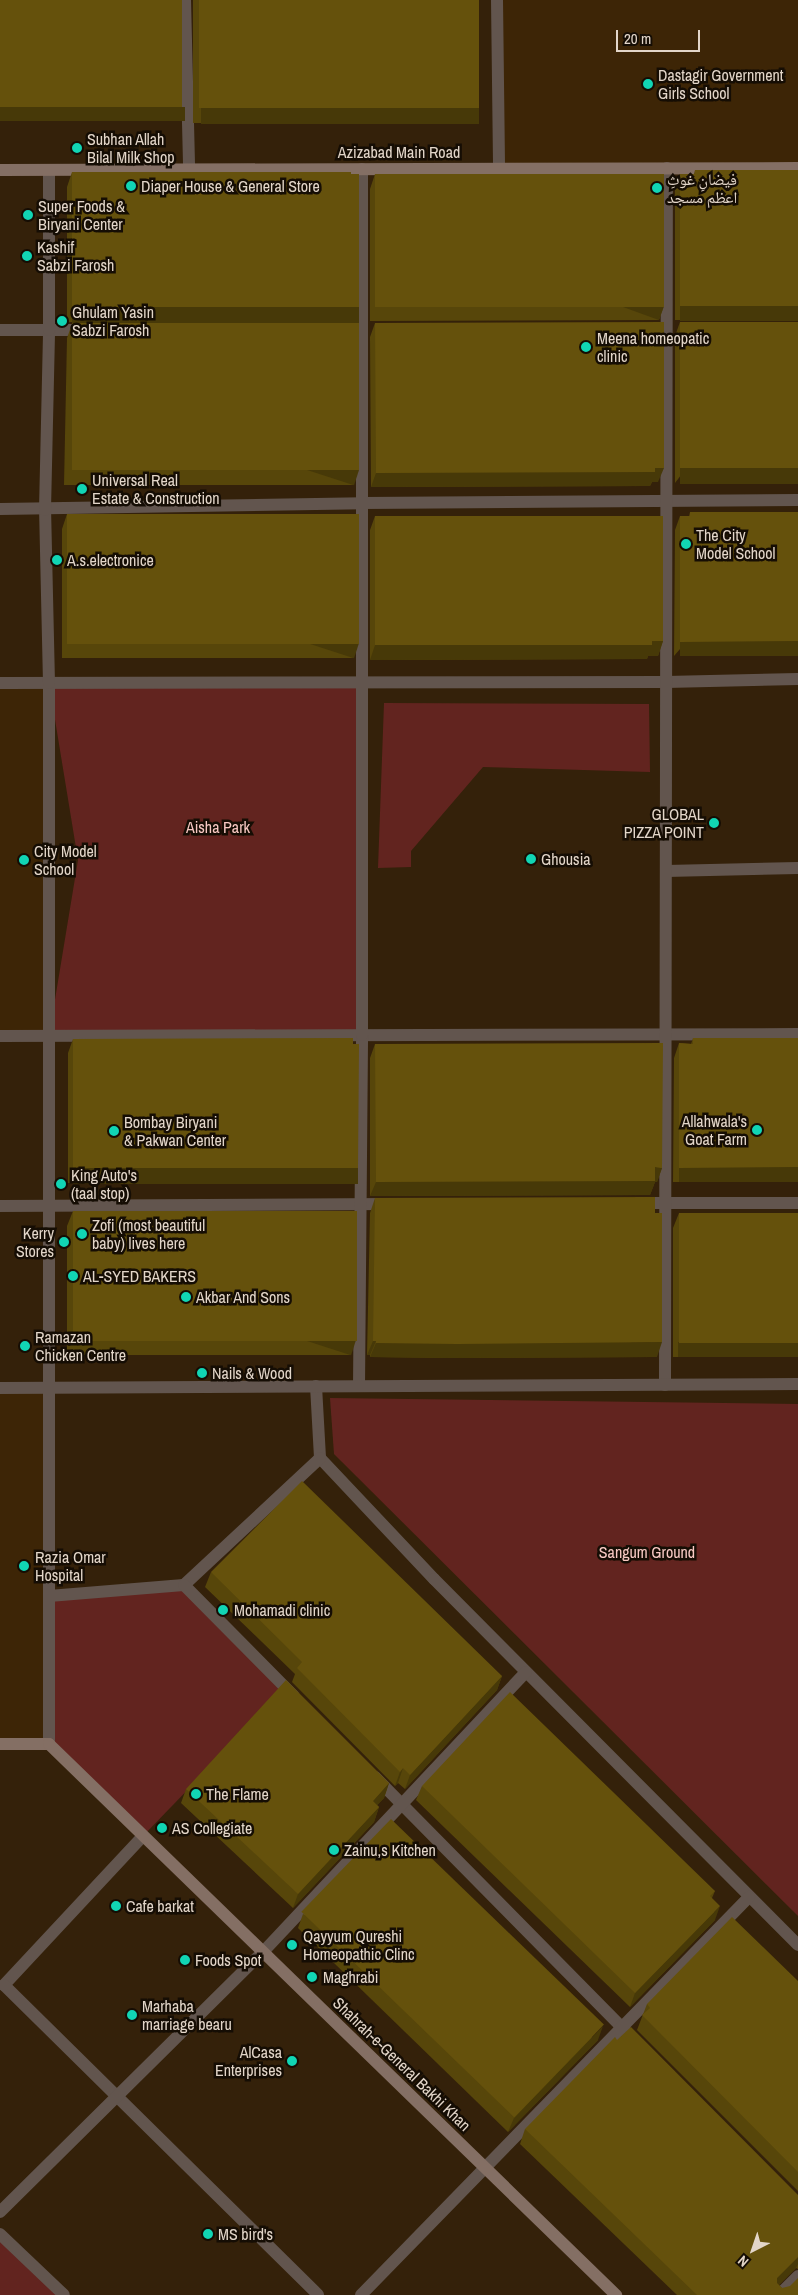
<!DOCTYPE html>
<meta charset="utf-8">
<style>
body{margin:0}
#map{position:relative;width:798px;height:2295px;overflow:hidden;background:#34210a;font-family:"Archivo Narrow","Noto Naskh Arabic",sans-serif}
div>[style]{position:absolute}
[style*='--x']{left:calc(var(--x)*1px);top:calc(var(--y)*1px);width:calc(var(--w)*1px);rotate:calc(var(--a)*1deg)}
.built>*{inset:0;background:#3d2506;transform-origin:0 0}
.green>*{inset:0;background:#62241f}
.street>*{height:12px;margin:-6px;padding:0 6px;transform-origin:6px;border-radius:6px;background:#62554e}
.secondary>*{height:12px;margin:-6px;padding:0 6px;transform-origin:6px;border-radius:6px;background:#846f64}
.wall>*{inset:0;background:#57460a;transform-origin:0 0}
.shaded-wall>*{inset:0;background:#473908;transform-origin:0 0}
.building>*{inset:0;background:#65510c;transform-origin:0 0}
.dots>*{width:14px;height:14px;translate:-50% -50%;box-sizing:border-box;border:2px solid #150d04;border-radius:50%}
span{translate:-50% -50%;white-space:nowrap;text-align:center;line-height:1.15;-webkit-text-stroke:5px #150d04;paint-order:stroke}
.poi-label{font-size:16px;color:#e3d6c9}
.left{translate:0 -50%;text-align:left}
.right{translate:-100% -50%;text-align:right}
.street-label{font-size:16px;color:#e3d6c9}
.park-label{font-size:16px;color:#f8c9c3}
.north{position:absolute;left:728px;top:2225px;width:50px;height:50px;-webkit-text-stroke:4px #150d04;paint-order:stroke;rotate:221deg;font-size:14px;font-weight:700;line-height:20px;text-align:center;color:#e3d6c9}
.north::after{content:'';display:block;margin:auto;width:18px;height:22px;background:#e3d6c9;clip-path:polygon(50% 0,100% 100%,50% 72%,0 100%)}
.scale{position:absolute;left:616px;top:30px;width:84px;height:22px;box-sizing:border-box;border:2px solid #e3d6c9;border-top:0;padding-left:6px;font-size:15px;line-height:18px;white-space:nowrap;color:#e3d6c9;-webkit-text-stroke:4px #150d04;paint-order:stroke}
</style>
<div id="map">
<div class="built">
<i style="left:497px;top:0;width:301px;height:169px"></i>
<i style="left:0;top:683px;width:49px;height:353px"></i>
<i style="left:49px;top:1387px;width:357px;height:49px;rotate:90deg"></i>
</div>
<div class="green">
<i style="clip-path:polygon(49px 683px,362px 683px,362px 1035px,49px 1036px,78px 860px)"></i>
<i style="clip-path:polygon(384px 703px,649px 704px,650px 772px,483px 767px,411px 851px,411px 867px,378px 868px)"></i>
<i style="clip-path:polygon(330px 1398px,798px 1404px,798px 1916px,334px 1454px)"></i>
<i style="clip-path:polygon(184px 1585px,286px 1688px,143px 1836px,49px 1744px,49px 1596px)"></i>
<i style="clip-path:polygon(0 2234px,64px 2295px,0 2295px)"></i>
</div>
<div class="street">
<i style="--x:185;--y:0;--w:169;--a:88.6"></i>
<i style="--x:497;--y:0;--w:169;--a:89.3"></i>
<i style="--x:0;--y:330;--w:86;--a:0"></i>
<i style="--x:0;--y:509;--w:362;--a:-0.9"></i>
<i style="--x:362;--y:503;--w:436;--a:-0.4"></i>
<i style="--x:0;--y:683;--w:666;--a:-0.09"></i>
<i style="--x:666;--y:682;--w:132;--a:-1.3"></i>
<i style="--x:666;--y:871;--w:132;--a:-1.3"></i>
<i style="--x:0;--y:1036;--w:798;--a:-0.14"></i>
<i style="--x:638;--y:1203;--w:160;--a:0"></i>
<i style="--x:0;--y:1206;--w:391;--a:-0.3"></i>
<i style="--x:665;--y:1385;--w:1217;--a:-89.91"></i>
<i style="--x:316;--y:1386;--w:72;--a:86.8"></i>
<i style="--x:320;--y:1458;--w:166;--a:46.7"></i>
<i style="--x:434;--y:1579;--w:516;--a:45.16"></i>
<i style="--x:359;--y:1386;--w:351;--a:-89.5"></i>
<i style="--x:362;--y:1035;--w:866;--a:-90"></i>
<i style="--x:0;--y:1388;--w:798;--a:-0.29"></i>
<i style="--x:184;--y:1585;--w:186;--a:-43"></i>
<i style="--x:49;--y:1596;--w:135;--a:-4.7"></i>
<i style="--x:184;--y:1585;--w:156;--a:45.3"></i>
<i style="--x:49;--y:1744;--w:1061;--a:-90"></i>
<i style="--x:49;--y:683;--w:173;--a:-91.3"></i>
<i style="--x:45;--y:510;--w:180;--a:-88.7"></i>
<i style="--x:49;--y:330;--w:160;--a:-90"></i>
<i style="--x:375;--y:1777;--w:373;--a:45.4"></i>
<i style="--x:143;--y:1836;--w:204;--a:133"></i>
<i style="--x:4;--y:1985;--w:441;--a:44.6"></i>
<i style="--x:0;--y:2212;--w:370;--a:-44.7"></i>
<i style="--x:263;--y:1952;--w:384;--a:-46.8"></i>
<i style="--x:0;--y:2234;--w:88;--a:43.6"></i>
<i style="--x:361;--y:2295;--w:556;--a:-45.73"></i>
<i style="--x:779;--y:2295;--w:27;--a:-45"></i>
</div>
<div class="secondary">
<i style="--x:0;--y:170;--w:798;--a:-0.14"></i>
<i style="--x:0;--y:1744;--w:49;--a:0"></i>
<i style="--x:49;--y:1744;--w:791;--a:44.18"></i>
</div>
<div class="wall">
<i style="left:193px;top:0;width:286px;height:123px"></i>
<i style="clip-path:polygon(695px 170px,798px 170px,798px 320px,675px 320px,675px 188px,680px 174px,694px 174px)"></i>
<i style="clip-path:polygon(72px 172px,359px 307px,354px 321px,67px 322px,67px 187px)"></i>
<i style="clip-path:polygon(375px 174px,664px 306px,659px 320px,370px 321px,370px 189px)"></i>
<i style="clip-path:polygon(680px 322px,798px 322px,675px 483px,675px 336px)"></i>
<i style="clip-path:polygon(375px 323px,658px 482px,652px 482px,650px 486px,371px 487px,370px 337px)"></i>
<i style="clip-path:polygon(72px 324px,354px 485px,64px 485px,67px 338px)"></i>
<i style="clip-path:polygon(690px 512px,798px 512px,674px 656px,675px 530px,680px 516px,689px 516px)"></i>
<i style="clip-path:polygon(67px 514px,354px 658px,62px 658px,62px 529px)"></i>
<i style="clip-path:polygon(375px 516px,663px 641px,658px 656px,648px 656px,647px 659px,370px 660px,370px 530px)"></i>
<i style="clip-path:polygon(693px 1038px,798px 1038px,798px 1182px,673px 1182px,674px 1058px,679px 1043px,691px 1044px)"></i>
<i style="clip-path:polygon(73px 1039px,353px 1044px,358px 1168px,353px 1182px,68px 1183px,68px 1053px)"></i>
<i style="clip-path:polygon(375px 1044px,662px 1168px,657px 1182px,655px 1182px,650px 1195px,370px 1196px,370px 1058px)"></i>
<i style="clip-path:polygon(375px 1198px,657px 1357px,451px 1358px,370px 1357px,370px 1355px,367px 1355px,370px 1213px)"></i>
<i style="clip-path:polygon(73px 1211px,351px 1355px,67px 1355px,67px 1226px)"></i>
<i style="clip-path:polygon(679px 1213px,798px 1213px,798px 1357px,673px 1357px,673px 1228px)"></i>
<i style="clip-path:polygon(211px 1572px,502px 1676px,497px 1690px,405px 1789px,398px 1783px,395px 1786px,292px 1682px,295px 1674px,205px 1587px)"></i>
<i style="clip-path:polygon(389px 1783px,384px 1798px,377px 1805px,379px 1807px,374px 1822px,293px 1908px,181px 1803px,186px 1789px)"></i>
<i style="clip-path:polygon(422px 1786px,715px 1891px,712px 1898px,715px 1920px,630px 2007px,416px 1800px)"></i>
<i style="clip-path:polygon(303px 1914px,598px 2040px,508px 2132px,298px 1928px)"></i>
<i style="clip-path:polygon(798px 1981px,798px 2191px,637px 2030px,647px 2004px)"></i>
<i style="clip-path:polygon(525px 2129px,798px 2195px,798px 2269px,796px 2268px,779px 2285px,782px 2288px,798px 2295px,677px 2295px,520px 2144px)"></i>
</div>
<div class="shaded-wall">
<i style="left:0;top:107px;width:185px;height:14px"></i>
<i style="left:201px;top:108px;width:278px;height:16px"></i>
<i style="left:664px;top:306px;width:15px;height:289px;rotate:110deg"></i>
<i style="left:680px;top:306px;width:118px;height:15px"></i>
<i style="left:72px;top:307px;width:287px;height:16px"></i>
<i style="clip-path:polygon(655px 468px,664px 468px,658px 482px,652px 482px,650px 486px,371px 487px,376px 473px)"></i>
<i style="left:680px;top:468px;width:118px;height:16px"></i>
<i style="left:359px;top:470px;width:16px;height:289px;rotate:108deg"></i>
<i style="clip-path:polygon(663px 641px,658px 656px,648px 656px,647px 659px,370px 660px,375px 645px)"></i>
<i style="left:798px;top:641px;width:15px;height:118px;rotate:90deg"></i>
<i style="left:359px;top:643px;width:16px;height:292px;rotate:108deg"></i>
<i style="clip-path:polygon(655px 1167px,662px 1168px,657px 1182px,655px 1182px,650px 1195px,370px 1196px,376px 1182px)"></i>
<i style="left:798px;top:1167px;width:15px;height:119px;rotate:90deg"></i>
<i style="left:73px;top:1168px;width:285px;height:16px"></i>
<i style="left:356px;top:1340px;width:16px;height:284px;rotate:108deg"></i>
<i style="clip-path:polygon(373px 1341px,376px 1341px,370px 1355px,367px 1355px)"></i>
<i style="clip-path:polygon(662px 1342px,657px 1357px,451px 1358px,370px 1357px,376px 1343px)"></i>
<i style="left:798px;top:1342px;width:15px;height:120px;rotate:90deg"></i>
<i style="clip-path:polygon(502px 1676px,497px 1690px,405px 1789px,410px 1775px)"></i>
<i style="clip-path:polygon(403px 1768px,398px 1783px,395px 1786px,400px 1772px)"></i>
<i style="clip-path:polygon(389px 1783px,384px 1798px,368px 1815px,373px 1801px)"></i>
<i style="clip-path:polygon(379px 1807px,374px 1822px,293px 1908px,298px 1894px)"></i>
<i style="clip-path:polygon(720px 1906px,715px 1920px,630px 2007px,635px 1993px)"></i>
<i style="clip-path:polygon(603px 2026px,598px 2040px,508px 2132px,514px 2118px)"></i>
<i style="clip-path:polygon(798px 2257px,798px 2264px,796px 2268px,771px 2292px,777px 2278px)"></i>
</div>
<div class="building">
<i style="left:0;top:0;width:182px;height:107px"></i>
<i style="left:199px;top:0;width:280px;height:108px"></i>
<i style="clip-path:polygon(695px 170px,798px 170px,798px 306px,680px 306px,680px 174px,695px 174px)"></i>
<i style="clip-path:polygon(72px 172px,351px 172px,351px 174px,359px 174px,359px 307px,72px 307px)"></i>
<i style="left:375px;top:174px;width:289px;height:133px"></i>
<i style="clip-path:polygon(664px 322px,664px 468px,655px 468px,655px 472px,376px 473px,375px 323px)"></i>
<i style="left:680px;top:322px;width:118px;height:146px"></i>
<i style="left:359px;top:323px;width:147px;height:287px;rotate:90deg"></i>
<i style="clip-path:polygon(690px 512px,798px 512px,798px 641px,680px 642px,680px 516px,690px 516px)"></i>
<i style="left:67px;top:514px;width:292px;height:130px"></i>
<i style="clip-path:polygon(375px 516px,663px 516px,663px 641px,652px 641px,652px 645px,375px 645px)"></i>
<i style="clip-path:polygon(353px 1038px,353px 1044px,359px 1044px,358px 1168px,73px 1168px,73px 1039px)"></i>
<i style="clip-path:polygon(693px 1038px,798px 1038px,798px 1167px,679px 1168px,679px 1043px,693px 1044px)"></i>
<i style="clip-path:polygon(663px 1043px,662px 1168px,655px 1167px,655px 1181px,376px 1182px,375px 1044px)"></i>
<i style="clip-path:polygon(655px 1197px,655px 1213px,662px 1213px,662px 1342px,457px 1344px,376px 1343px,376px 1341px,373px 1341px,375px 1198px)"></i>
<i style="left:73px;top:1211px;width:284px;height:130px"></i>
<i style="left:679px;top:1213px;width:119px;height:130px"></i>
<i style="clip-path:polygon(302px 1481px,502px 1676px,410px 1775px,403px 1768px,400px 1772px,297px 1668px,302px 1662px,211px 1572px)"></i>
<i style="clip-path:polygon(286px 1680px,389px 1783px,373px 1801px,379px 1807px,298px 1894px,186px 1789px)"></i>
<i style="clip-path:polygon(510px 1692px,715px 1891px,710px 1896px,720px 1906px,635px 1993px,422px 1786px)"></i>
<i style="left:391px;top:1819px;width:296px;height:129px;rotate:44deg"></i>
<i style="clip-path:polygon(732px 1917px,798px 1981px,798px 2172px,642px 2015px,650px 2008px,647px 2004px)"></i>
<i style="clip-path:polygon(631px 2027px,798px 2195px,798px 2257px,777px 2278px,777px 2283px,782px 2288px,790px 2286px,798px 2278px,798px 2295px,697px 2295px,525px 2129px,615px 2037px,617px 2040px)"></i>
</div>
<div class="dots">
<i style="left:648px;top:84px;background:#11d5b4"></i>
<i style="left:77px;top:148px;background:#11d5b4"></i>
<i style="left:131px;top:186px;background:#11d5b4"></i>
<i style="left:657px;top:188px;background:#11d5b4"></i>
<i style="left:28px;top:215px;background:#11d5b4"></i>
<i style="left:27px;top:256px;background:#11d5b4"></i>
<i style="left:62px;top:321px;background:#11d5b4"></i>
<i style="left:586px;top:347px;background:#11d5b4"></i>
<i style="left:82px;top:489px;background:#11d5b4"></i>
<i style="left:686px;top:544px;background:#11d5b4"></i>
<i style="left:57px;top:560px;background:#11d5b4"></i>
<i style="left:714px;top:823px;background:#11d5b4"></i>
<i style="left:531px;top:859px;background:#11d5b4"></i>
<i style="left:24px;top:860px;background:#11d5b4"></i>
<i style="left:757px;top:1130px;background:#11d5b4"></i>
<i style="left:114px;top:1131px;background:#11d5b4"></i>
<i style="left:61px;top:1184px;background:#11d5b4"></i>
<i style="left:82px;top:1234px;background:#11d5b4"></i>
<i style="left:64px;top:1242px;background:#11d5b4"></i>
<i style="left:73px;top:1276px;background:#11d5b4"></i>
<i style="left:186px;top:1297px;background:#11d5b4"></i>
<i style="left:25px;top:1346px;background:#11d5b4"></i>
<i style="left:202px;top:1373px;background:#11d5b4"></i>
<i style="left:24px;top:1566px;background:#11d5b4"></i>
<i style="left:223px;top:1610px;background:#11d5b4"></i>
<i style="left:196px;top:1794px;background:#11d5b4"></i>
<i style="left:162px;top:1828px;background:#11d5b4"></i>
<i style="left:334px;top:1850px;background:#11d5b4"></i>
<i style="left:116px;top:1906px;background:#11d5b4"></i>
<i style="left:292px;top:1945px;background:#11d5b4"></i>
<i style="left:185px;top:1960px;background:#11d5b4"></i>
<i style="left:312px;top:1977px;background:#11d5b4"></i>
<i style="left:132px;top:2015px;background:#11d5b4"></i>
<i style="left:292px;top:2061px;background:#11d5b4"></i>
<i style="left:208px;top:2234px;background:#11d5b4"></i>
</div>
<div class="poi-label">
<span class="left" style="left:658px;top:84px">Dastagir Government<br>Girls School</span>
<span class="left" style="left:87px;top:148px">Subhan Allah<br>Bilal Milk Shop</span>
<span class="left" style="left:667px;top:188px">فیضانِ غوثِ<br>اعظم مسجد</span>
<span class="left" style="left:141px;top:186px">Diaper House &amp; General Store</span>
<span class="left" style="left:38px;top:215px">Super Foods &amp;<br>Biryani Center</span>
<span class="left" style="left:37px;top:256px">Kashif<br>Sabzi Farosh</span>
<span class="left" style="left:72px;top:321px">Ghulam Yasin<br>Sabzi Farosh</span>
<span class="left" style="left:597px;top:347px">Meena homeopatic<br>clinic</span>
<span class="left" style="left:92px;top:489px">Universal Real<br>Estate &amp; Construction</span>
<span class="left" style="left:696px;top:544px">The City<br>Model School</span>
<span class="left" style="left:67px;top:560px">A.s.electronice</span>
<span class="right" style="left:704px;top:823px">GLOBAL<br>PIZZA POINT</span>
<span class="left" style="left:34px;top:860px">City Model<br>School</span>
<span class="left" style="left:541px;top:859px">Ghousia</span>
<span class="right" style="left:747px;top:1130px">Allahwala's<br>Goat Farm</span>
<span class="left" style="left:124px;top:1131px">Bombay Biryani<br>&amp; Pakwan Center</span>
<span class="left" style="left:71px;top:1184px">King Auto's<br>(taal stop)</span>
<span class="left" style="left:92px;top:1234px">Zofi (most beautiful<br>baby) lives here</span>
<span class="right" style="left:54px;top:1242px">Kerry<br>Stores</span>
<span class="left" style="left:83px;top:1276px">AL-SYED BAKERS</span>
<span class="left" style="left:196px;top:1297px">Akbar And Sons</span>
<span class="left" style="left:35px;top:1346px">Ramazan<br>Chicken Centre</span>
<span class="left" style="left:212px;top:1373px">Nails &amp; Wood</span>
<span class="left" style="left:35px;top:1566px">Razia Omar<br>Hospital</span>
<span class="left" style="left:234px;top:1610px">Mohamadi clinic</span>
<span class="left" style="left:206px;top:1794px">The Flame</span>
<span class="left" style="left:172px;top:1828px">AS Collegiate</span>
<span class="left" style="left:344px;top:1850px">Zainu,s Kitchen</span>
<span class="left" style="left:126px;top:1906px">Cafe barkat</span>
<span class="left" style="left:303px;top:1945px">Qayyum Qureshi<br>Homeopathic Clinc</span>
<span class="left" style="left:195px;top:1960px">Foods Spot</span>
<span class="left" style="left:323px;top:1977px">Maghrabi</span>
<span class="left" style="left:142px;top:2015px">Marhaba<br>marriage bearu</span>
<span class="right" style="left:282px;top:2061px">AlCasa<br>Enterprises</span>
<span class="left" style="left:218px;top:2234px">MS bird's</span>
</div>
<div class="street-label">
<span style="left:399px;top:152px">Azizabad Main Road</span>
<span style="left:402px;top:2064px;rotate:44deg">Shahrah-e-General Bakhi Khan</span>
</div>
<div class="park-label">
<span style="left:218px;top:827px">Aisha Park</span>
<span style="left:647px;top:1552px">Sangum Ground</span>
</div>
<div class="north">N</div>
<div class="scale">20 m</div>
</div>
